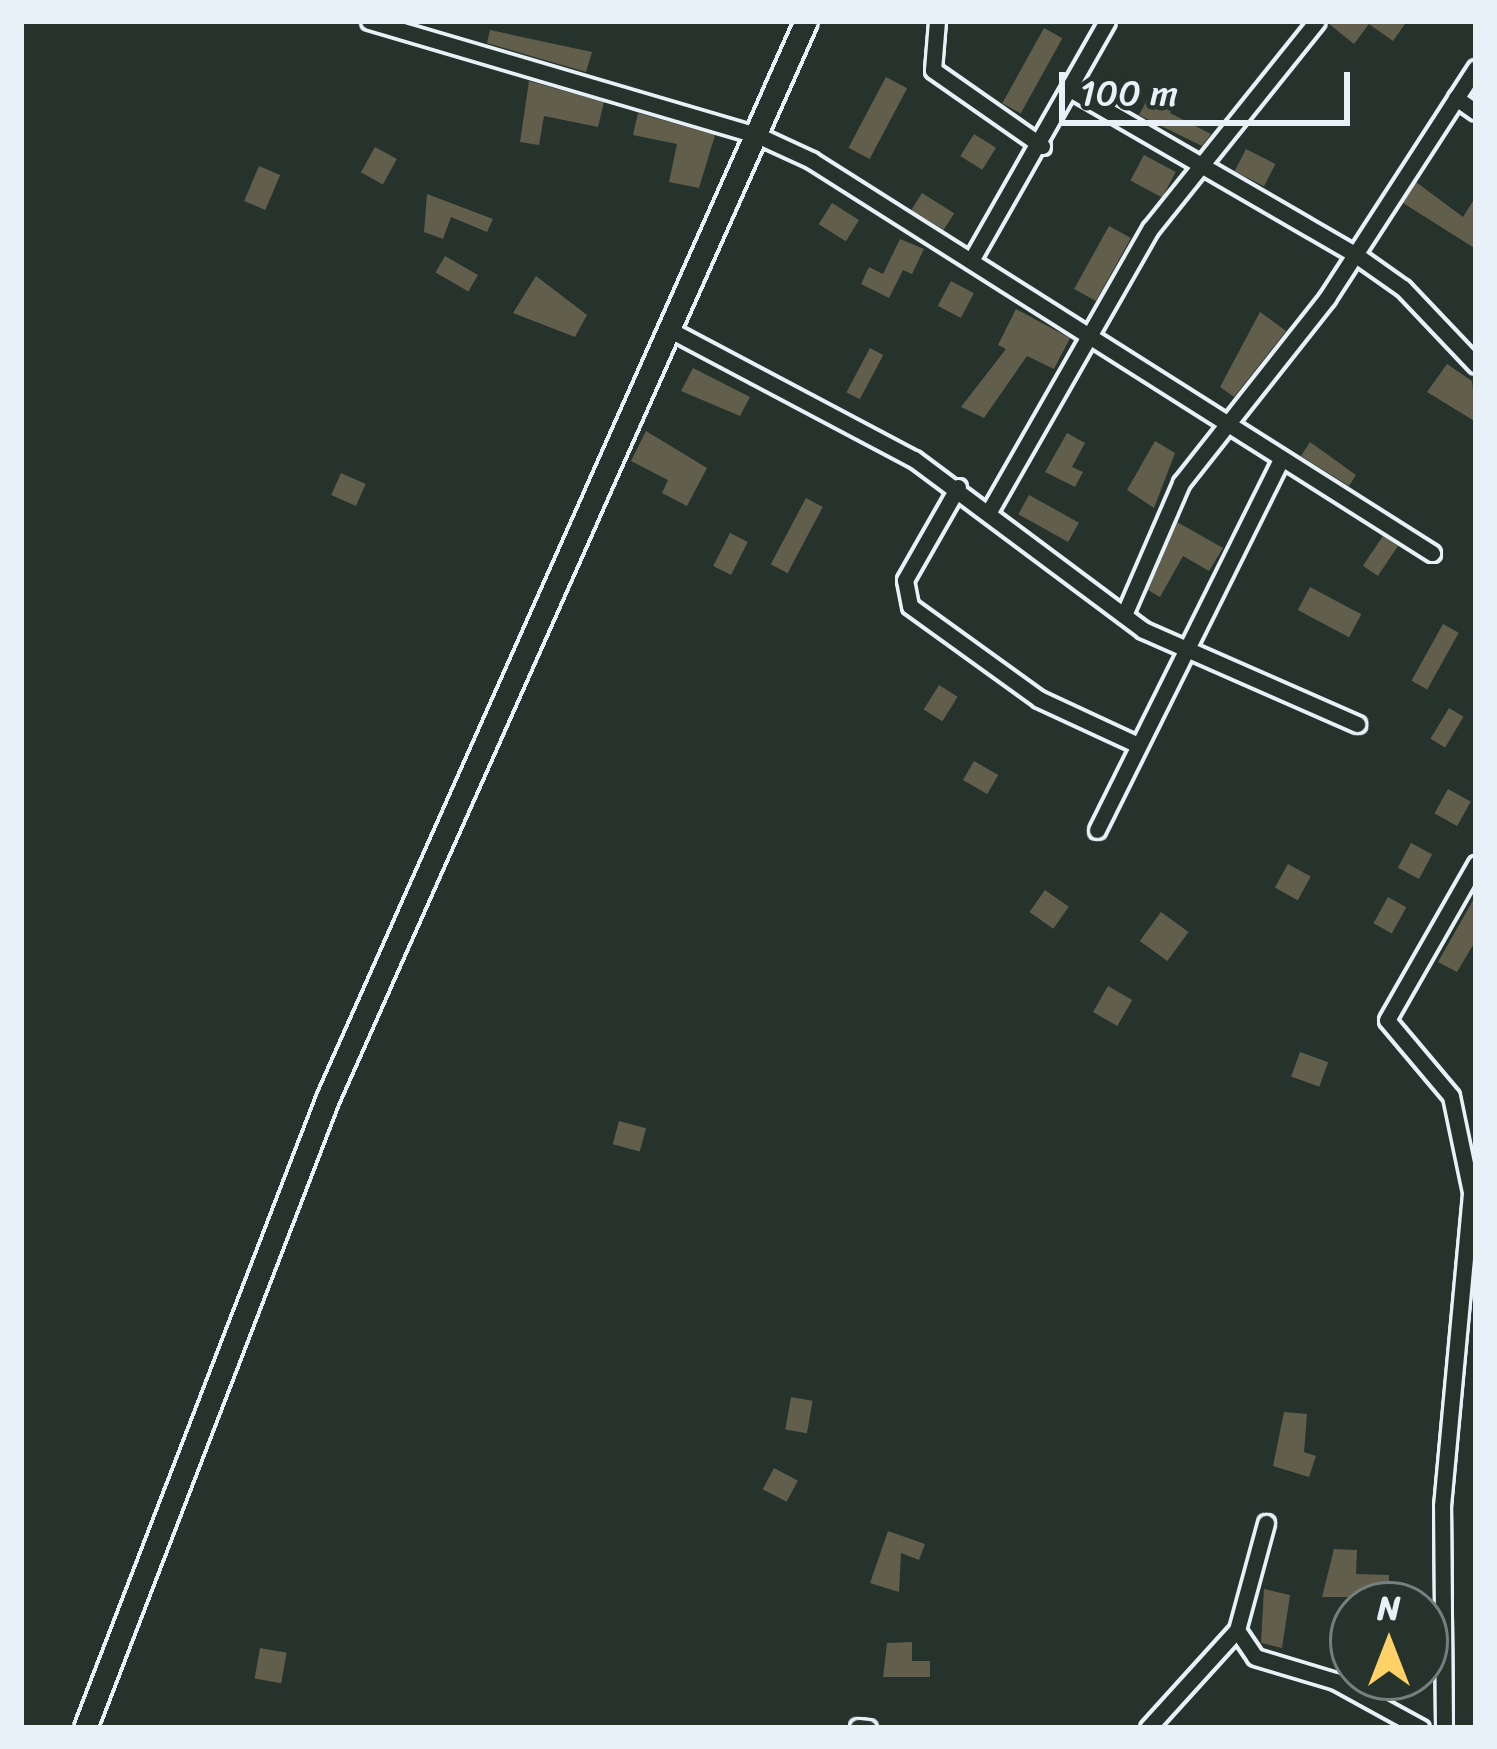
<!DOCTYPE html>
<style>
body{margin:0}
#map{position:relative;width:1497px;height:1749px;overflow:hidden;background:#26332d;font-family:Sriracha,sans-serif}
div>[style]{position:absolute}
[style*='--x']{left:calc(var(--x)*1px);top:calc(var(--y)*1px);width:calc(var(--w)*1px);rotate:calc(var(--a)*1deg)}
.building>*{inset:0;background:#615e4b;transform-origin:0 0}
.roads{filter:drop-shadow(3px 0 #e8f1f8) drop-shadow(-3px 0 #e8f1f8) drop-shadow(0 3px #e8f1f8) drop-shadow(0 -3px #e8f1f8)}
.street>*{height:15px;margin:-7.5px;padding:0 7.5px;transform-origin:7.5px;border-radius:7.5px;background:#26332d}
.secondary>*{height:21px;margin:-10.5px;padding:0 10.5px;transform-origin:10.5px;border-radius:10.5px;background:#26332d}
span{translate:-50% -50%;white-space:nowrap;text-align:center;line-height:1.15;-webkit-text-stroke:9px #26332d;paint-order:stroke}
.frame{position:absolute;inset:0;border:24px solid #e8f1f8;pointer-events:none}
.north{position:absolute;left:1329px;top:1581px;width:120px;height:120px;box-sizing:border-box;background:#26332d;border:3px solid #747f7e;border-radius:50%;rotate:0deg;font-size:33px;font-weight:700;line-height:48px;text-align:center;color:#e8f1f8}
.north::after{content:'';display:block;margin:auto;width:42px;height:54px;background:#ffd166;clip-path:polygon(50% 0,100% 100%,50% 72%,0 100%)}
.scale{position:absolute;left:1059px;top:72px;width:291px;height:54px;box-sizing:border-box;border:6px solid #e8f1f8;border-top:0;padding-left:15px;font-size:36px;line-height:42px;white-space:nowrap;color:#e8f1f8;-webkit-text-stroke:9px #26332d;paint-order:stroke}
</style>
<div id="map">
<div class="building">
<i style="clip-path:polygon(1364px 21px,1407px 21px,1393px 41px,1369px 24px,1354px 44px,1329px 24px)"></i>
<i style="left:1044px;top:28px;width:21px;height:86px;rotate:29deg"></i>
<i style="clip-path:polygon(490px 30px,592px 52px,586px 72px,487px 43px)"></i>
<i style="left:886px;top:77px;width:24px;height:80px;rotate:28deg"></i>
<i style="clip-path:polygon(529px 81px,604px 102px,598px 127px,544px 116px,539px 145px,520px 142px)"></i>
<i style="clip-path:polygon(1153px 89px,1176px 102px,1170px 113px,1211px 134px,1202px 146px,1139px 115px)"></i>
<i style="clip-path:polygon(638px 113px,715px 135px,699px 188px,669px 182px,677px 144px,633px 135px)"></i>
<i style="left:974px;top:134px;width:26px;height:26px;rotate:32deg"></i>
<i style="left:375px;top:147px;width:25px;height:29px;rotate:29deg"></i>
<i style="left:1246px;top:149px;width:33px;height:25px;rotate:27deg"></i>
<i style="left:1144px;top:155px;width:36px;height:29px;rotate:28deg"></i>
<i style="left:259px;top:166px;width:23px;height:38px;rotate:23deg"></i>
<i style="clip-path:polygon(1416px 182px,1463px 217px,1476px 196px,1476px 249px,1403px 203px)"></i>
<i style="left:922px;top:193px;width:38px;height:20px;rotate:32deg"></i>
<i style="clip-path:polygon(427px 194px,493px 219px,487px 232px,451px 217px,443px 239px,424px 232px)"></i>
<i style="left:832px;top:203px;width:32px;height:25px;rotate:32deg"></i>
<i style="left:1109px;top:226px;width:25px;height:72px;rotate:29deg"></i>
<i style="clip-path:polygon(900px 239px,924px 249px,912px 274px,903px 270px,889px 298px,861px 284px,869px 267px,883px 274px)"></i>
<i style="left:445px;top:256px;width:38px;height:19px;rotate:30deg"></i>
<i style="clip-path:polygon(536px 276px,587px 315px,575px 337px,513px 313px)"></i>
<i style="left:951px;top:281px;width:26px;height:28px;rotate:28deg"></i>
<i style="clip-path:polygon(1016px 309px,1070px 338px,1054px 369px,1027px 356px,984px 418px,961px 407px,1006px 349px,998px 345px)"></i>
<i style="clip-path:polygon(1260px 312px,1286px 331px,1234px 397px,1220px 387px)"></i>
<i style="left:870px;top:348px;width:15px;height:50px;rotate:28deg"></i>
<i style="clip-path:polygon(1447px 364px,1472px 381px,1476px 422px,1427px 392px)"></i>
<i style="clip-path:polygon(693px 368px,750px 397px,740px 416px,681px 391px)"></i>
<i style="clip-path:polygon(646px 431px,707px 468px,687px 506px,662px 493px,668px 480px,631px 461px)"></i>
<i style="clip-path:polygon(1067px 433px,1085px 443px,1072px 467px,1083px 472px,1075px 487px,1045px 472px)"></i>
<i style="clip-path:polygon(1155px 441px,1175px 453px,1154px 508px,1127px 490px)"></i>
<i style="clip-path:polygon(1310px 442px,1356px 475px,1349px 486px,1301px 456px)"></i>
<i style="left:341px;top:473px;width:27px;height:24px;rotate:24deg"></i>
<i style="left:1029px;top:495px;width:57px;height:22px;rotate:29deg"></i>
<i style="left:806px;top:498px;width:19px;height:75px;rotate:28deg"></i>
<i style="clip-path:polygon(1177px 522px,1223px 548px,1209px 571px,1183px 556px,1160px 597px,1148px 590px)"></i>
<i style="left:730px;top:533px;width:20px;height:37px;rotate:27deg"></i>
<i style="left:1383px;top:536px;width:18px;height:36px;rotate:34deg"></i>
<i style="left:1310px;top:587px;width:58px;height:26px;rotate:28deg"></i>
<i style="left:1443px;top:624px;width:18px;height:65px;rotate:29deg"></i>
<i style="left:939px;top:685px;width:22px;height:29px;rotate:32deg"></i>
<i style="left:1449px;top:708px;width:17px;height:36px;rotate:31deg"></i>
<i style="left:974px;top:761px;width:28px;height:22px;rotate:30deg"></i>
<i style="left:1448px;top:789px;width:26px;height:28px;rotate:29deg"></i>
<i style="left:1411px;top:843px;width:24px;height:28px;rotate:28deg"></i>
<i style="left:1288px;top:864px;width:26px;height:27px;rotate:29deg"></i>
<i style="left:1045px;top:890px;width:29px;height:27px;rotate:35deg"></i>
<i style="clip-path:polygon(1476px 895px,1476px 940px,1457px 972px,1438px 962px)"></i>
<i style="left:1388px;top:897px;width:21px;height:30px;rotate:29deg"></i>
<i style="left:1161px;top:912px;width:34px;height:36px;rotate:36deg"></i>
<i style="left:1108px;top:986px;width:28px;height:30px;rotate:30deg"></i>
<i style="left:1300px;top:1052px;width:30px;height:26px;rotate:20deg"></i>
<i style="left:619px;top:1121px;width:28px;height:24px;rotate:15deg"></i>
<i style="left:791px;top:1397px;width:22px;height:33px;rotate:10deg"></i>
<i style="clip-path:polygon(1284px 1412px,1307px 1414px,1304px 1452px,1316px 1456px,1309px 1477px,1273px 1466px)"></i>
<i style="left:774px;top:1468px;width:27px;height:24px;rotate:28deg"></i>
<i style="clip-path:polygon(888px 1531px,925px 1544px,919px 1560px,901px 1553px,899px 1592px,870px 1583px)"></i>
<i style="clip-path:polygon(1334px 1549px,1357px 1550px,1356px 1574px,1389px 1575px,1389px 1597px,1322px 1597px)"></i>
<i style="clip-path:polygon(1264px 1589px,1290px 1595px,1282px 1648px,1261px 1643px)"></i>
<i style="clip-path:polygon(912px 1642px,912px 1661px,930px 1661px,930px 1677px,883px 1677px,887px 1643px)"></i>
<i style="left:260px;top:1648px;width:27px;height:31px;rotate:10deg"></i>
</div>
<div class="roads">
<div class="street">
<i style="--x:369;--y:21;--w:404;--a:16.4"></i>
<i style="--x:757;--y:135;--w:60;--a:24.8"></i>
<i style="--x:811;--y:160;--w:735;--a:32.33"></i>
<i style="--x:937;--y:21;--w:49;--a:94.7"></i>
<i style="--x:933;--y:70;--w:133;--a:34.9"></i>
<i style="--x:1075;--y:92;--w:325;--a:30.1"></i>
<i style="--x:1356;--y:255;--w:57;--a:35.1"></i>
<i style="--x:1403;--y:288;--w:106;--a:46.5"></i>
<i style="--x:1456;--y:98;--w:24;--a:35"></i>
<i style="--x:973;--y:257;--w:271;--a:-60.4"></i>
<i style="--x:668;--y:329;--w:278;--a:27.9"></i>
<i style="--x:914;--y:459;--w:286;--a:36.7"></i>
<i style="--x:1143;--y:630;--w:234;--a:23.7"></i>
<i style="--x:958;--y:487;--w:107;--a:119.7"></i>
<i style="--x:905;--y:580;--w:26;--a:79"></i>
<i style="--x:910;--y:606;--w:159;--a:35.8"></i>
<i style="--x:1039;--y:699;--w:107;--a:24.9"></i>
<i style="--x:991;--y:508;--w:322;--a:-60.3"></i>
<i style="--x:1151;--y:228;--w:265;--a:-51.3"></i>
<i style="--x:1124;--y:615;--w:144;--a:-66.6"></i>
<i style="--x:1181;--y:483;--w:236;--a:-51.7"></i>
<i style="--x:1327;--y:298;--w:274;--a:-57.1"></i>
<i style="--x:1097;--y:830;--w:415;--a:-63.6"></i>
<i style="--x:1237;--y:1630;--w:32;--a:56"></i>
<i style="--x:1255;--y:1657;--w:84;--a:16.7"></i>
<i style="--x:1335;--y:1681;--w:98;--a:28.7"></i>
<i style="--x:858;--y:1727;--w:10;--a:6"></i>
<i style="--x:1148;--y:1728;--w:132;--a:-47.8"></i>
<i style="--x:1237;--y:1630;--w:111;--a:-74.8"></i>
<i style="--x:1444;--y:1728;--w:222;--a:-90.5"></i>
<i style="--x:1442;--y:1506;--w:315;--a:-84.7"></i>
<i style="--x:1471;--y:1192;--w:98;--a:-101.8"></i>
<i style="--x:1451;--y:1096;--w:99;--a:-130.1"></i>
<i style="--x:1387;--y:1020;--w:180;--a:-60.3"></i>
</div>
<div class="secondary">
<i style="--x:85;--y:1728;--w:676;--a:-68.94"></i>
<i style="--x:328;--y:1097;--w:1177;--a:-66.05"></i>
</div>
</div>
<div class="frame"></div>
<div class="north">N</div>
<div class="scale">100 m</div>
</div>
